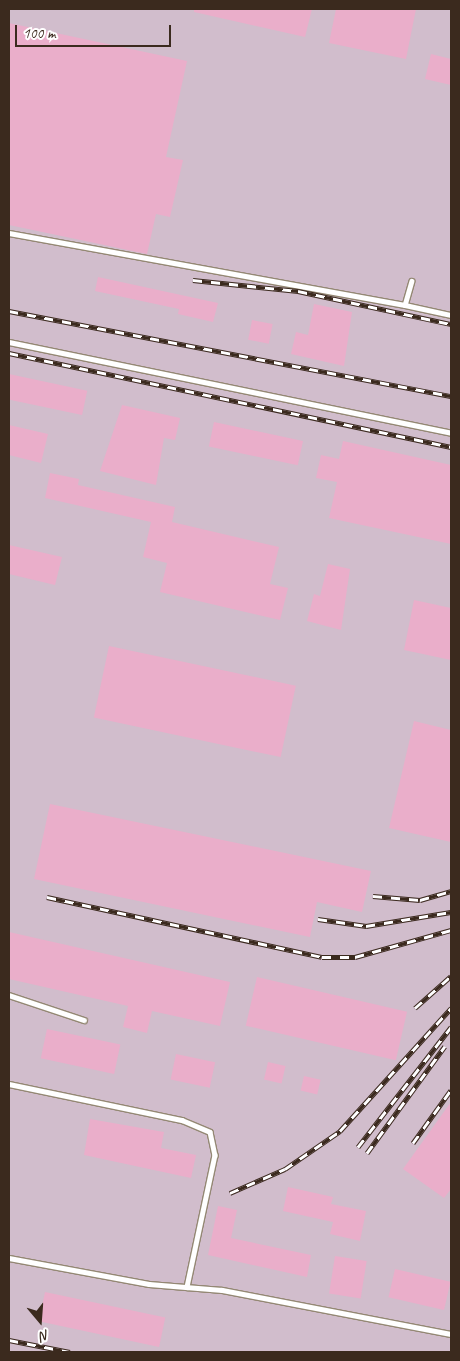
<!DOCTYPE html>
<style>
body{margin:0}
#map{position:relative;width:460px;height:1361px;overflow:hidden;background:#ede6c9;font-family:Caveat,sans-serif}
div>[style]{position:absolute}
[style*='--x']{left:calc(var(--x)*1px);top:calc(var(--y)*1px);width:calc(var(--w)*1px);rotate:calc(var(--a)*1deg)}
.industrial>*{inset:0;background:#d1bdcc;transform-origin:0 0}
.building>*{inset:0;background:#eaaeca;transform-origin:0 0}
.roads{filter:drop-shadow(1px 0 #948874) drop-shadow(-1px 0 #948874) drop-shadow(0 1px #948874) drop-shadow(0 -1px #948874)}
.lane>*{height:4.5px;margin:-2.25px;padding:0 2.25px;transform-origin:2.25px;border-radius:2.25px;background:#fff}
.rail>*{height:5px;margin-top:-2.5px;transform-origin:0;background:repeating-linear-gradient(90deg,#fff 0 9px,#3b2a1e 0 18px);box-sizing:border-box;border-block:1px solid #3b2a1e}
span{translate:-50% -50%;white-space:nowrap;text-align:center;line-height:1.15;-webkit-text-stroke:5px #fff;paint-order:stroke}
.frame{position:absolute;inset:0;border:10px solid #3b2a1e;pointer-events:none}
.north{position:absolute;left:15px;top:1296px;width:50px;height:50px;-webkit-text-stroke:4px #fff;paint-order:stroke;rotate:162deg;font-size:14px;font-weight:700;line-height:20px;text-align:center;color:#3b2a1e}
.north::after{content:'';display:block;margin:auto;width:18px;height:22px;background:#3b2a1e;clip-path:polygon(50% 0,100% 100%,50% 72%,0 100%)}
.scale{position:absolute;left:15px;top:25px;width:156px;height:22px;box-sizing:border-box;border:2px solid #3b2a1e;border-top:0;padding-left:6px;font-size:15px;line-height:18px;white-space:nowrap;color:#3b2a1e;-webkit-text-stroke:4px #fff;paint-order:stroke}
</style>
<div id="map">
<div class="industrial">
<i style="left:9px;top:9px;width:442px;height:1343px"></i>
</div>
<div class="building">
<i style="clip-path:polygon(194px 9px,312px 9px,305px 37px,194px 12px)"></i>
<i style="clip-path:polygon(336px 9px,416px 9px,406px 59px,329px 43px)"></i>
<i style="clip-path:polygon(9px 23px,187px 61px,166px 157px,183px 160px,170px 217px,156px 214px,147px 254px,9px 225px)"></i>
<i style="clip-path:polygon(431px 54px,451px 59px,451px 85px,425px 79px)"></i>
<i style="clip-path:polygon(98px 277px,218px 303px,213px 322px,178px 314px,179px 309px,95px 291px)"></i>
<i style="clip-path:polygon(314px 304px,352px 312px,344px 366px,291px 354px,296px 332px,308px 335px)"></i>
<i style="left:252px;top:320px;width:21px;height:20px;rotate:11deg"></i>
<i style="left:9px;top:374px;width:80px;height:25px;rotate:12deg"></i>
<i style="clip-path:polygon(122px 405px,180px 418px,175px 440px,164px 438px,156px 485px,100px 471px)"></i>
<i style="left:214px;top:422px;width:91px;height:25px;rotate:12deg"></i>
<i style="clip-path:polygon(9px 425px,48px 434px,41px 463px,9px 455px)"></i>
<i style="clip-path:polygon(343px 441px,451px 465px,451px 544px,329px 518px,337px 482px,316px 478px,321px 455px,339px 459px)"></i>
<i style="clip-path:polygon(50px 473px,79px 479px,78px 485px,175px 507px,172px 522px,279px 547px,270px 584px,288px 588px,280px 620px,160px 592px,167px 563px,143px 557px,151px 522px,45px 498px)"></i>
<i style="clip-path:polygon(9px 545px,62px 557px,55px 585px,9px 574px)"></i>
<i style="clip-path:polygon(328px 564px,350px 569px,341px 630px,307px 621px,314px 594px,320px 596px)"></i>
<i style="clip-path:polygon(414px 600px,451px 608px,451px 660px,404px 650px)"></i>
<i style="left:109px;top:646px;width:191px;height:73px;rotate:12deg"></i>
<i style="clip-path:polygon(414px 721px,451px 730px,451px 842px,389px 828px)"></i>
<i style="clip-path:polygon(50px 804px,371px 871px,362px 912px,317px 902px,310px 937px,34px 879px)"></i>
<i style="clip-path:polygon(9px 932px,230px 982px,220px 1026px,152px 1011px,147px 1033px,123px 1027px,128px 1006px,9px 979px)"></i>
<i style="left:257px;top:977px;width:154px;height:50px;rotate:13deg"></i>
<i style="left:47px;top:1029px;width:75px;height:30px;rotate:12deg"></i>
<i style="left:176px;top:1054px;width:40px;height:26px;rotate:12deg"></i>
<i style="left:268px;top:1062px;width:18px;height:18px;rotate:13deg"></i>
<i style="left:304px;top:1076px;width:17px;height:15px;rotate:13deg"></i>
<i style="clip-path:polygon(451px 1102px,451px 1189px,444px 1198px,403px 1169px)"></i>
<i style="clip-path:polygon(90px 1119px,164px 1132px,161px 1148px,196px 1155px,191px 1178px,84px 1155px)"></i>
<i style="clip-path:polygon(288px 1187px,333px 1197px,331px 1204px,366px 1211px,360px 1241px,330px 1234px,333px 1222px,283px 1211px)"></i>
<i style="clip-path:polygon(218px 1206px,237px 1210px,231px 1238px,311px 1255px,307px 1277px,208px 1255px)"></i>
<i style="left:335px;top:1256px;width:32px;height:38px;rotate:9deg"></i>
<i style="left:395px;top:1269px;width:57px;height:29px;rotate:13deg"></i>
<i style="left:45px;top:1292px;width:123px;height:30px;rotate:12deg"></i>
</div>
<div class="roads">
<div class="lane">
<i style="--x:9;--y:233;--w:402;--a:10.3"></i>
<i style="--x:412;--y:281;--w:25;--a:106"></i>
<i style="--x:405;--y:305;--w:47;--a:12.3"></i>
<i style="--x:9;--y:342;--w:451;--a:11.6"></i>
<i style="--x:9;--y:995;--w:79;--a:18.4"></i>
<i style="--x:9;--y:1084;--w:177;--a:11.8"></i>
<i style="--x:182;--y:1120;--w:30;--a:23"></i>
<i style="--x:210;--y:1132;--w:24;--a:78"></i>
<i style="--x:215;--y:1155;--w:135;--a:102"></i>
<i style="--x:9;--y:1258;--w:142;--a:10.5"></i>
<i style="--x:149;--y:1284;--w:73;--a:4.7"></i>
<i style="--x:222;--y:1290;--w:233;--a:10.9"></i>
</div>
</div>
<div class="rail">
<i style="--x:193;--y:280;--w:106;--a:6"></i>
<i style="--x:298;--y:291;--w:157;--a:12.2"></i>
<i style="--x:9;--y:311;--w:450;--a:10.9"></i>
<i style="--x:9;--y:353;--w:452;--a:12"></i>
<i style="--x:373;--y:896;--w:47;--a:4.9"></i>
<i style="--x:420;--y:900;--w:32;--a:-16"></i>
<i style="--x:47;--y:897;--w:281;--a:12.3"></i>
<i style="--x:322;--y:957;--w:33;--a:0"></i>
<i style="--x:355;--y:957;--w:100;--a:-15.7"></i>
<i style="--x:318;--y:919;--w:49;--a:8.3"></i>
<i style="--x:366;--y:926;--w:86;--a:-9.4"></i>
<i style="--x:415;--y:1008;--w:48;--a:-41.6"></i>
<i style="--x:413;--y:1143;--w:65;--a:-54.4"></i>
<i style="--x:358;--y:1147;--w:152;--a:-52.2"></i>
<i style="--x:367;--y:1153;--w:132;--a:-53.9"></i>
<i style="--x:230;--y:1193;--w:60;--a:-23.6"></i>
<i style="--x:285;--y:1169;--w:67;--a:-34.6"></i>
<i style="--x:340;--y:1131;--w:166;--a:-47.9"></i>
<i style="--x:9;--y:1340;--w:62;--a:11.1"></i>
</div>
<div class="frame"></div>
<div class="north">N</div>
<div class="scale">100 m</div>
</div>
